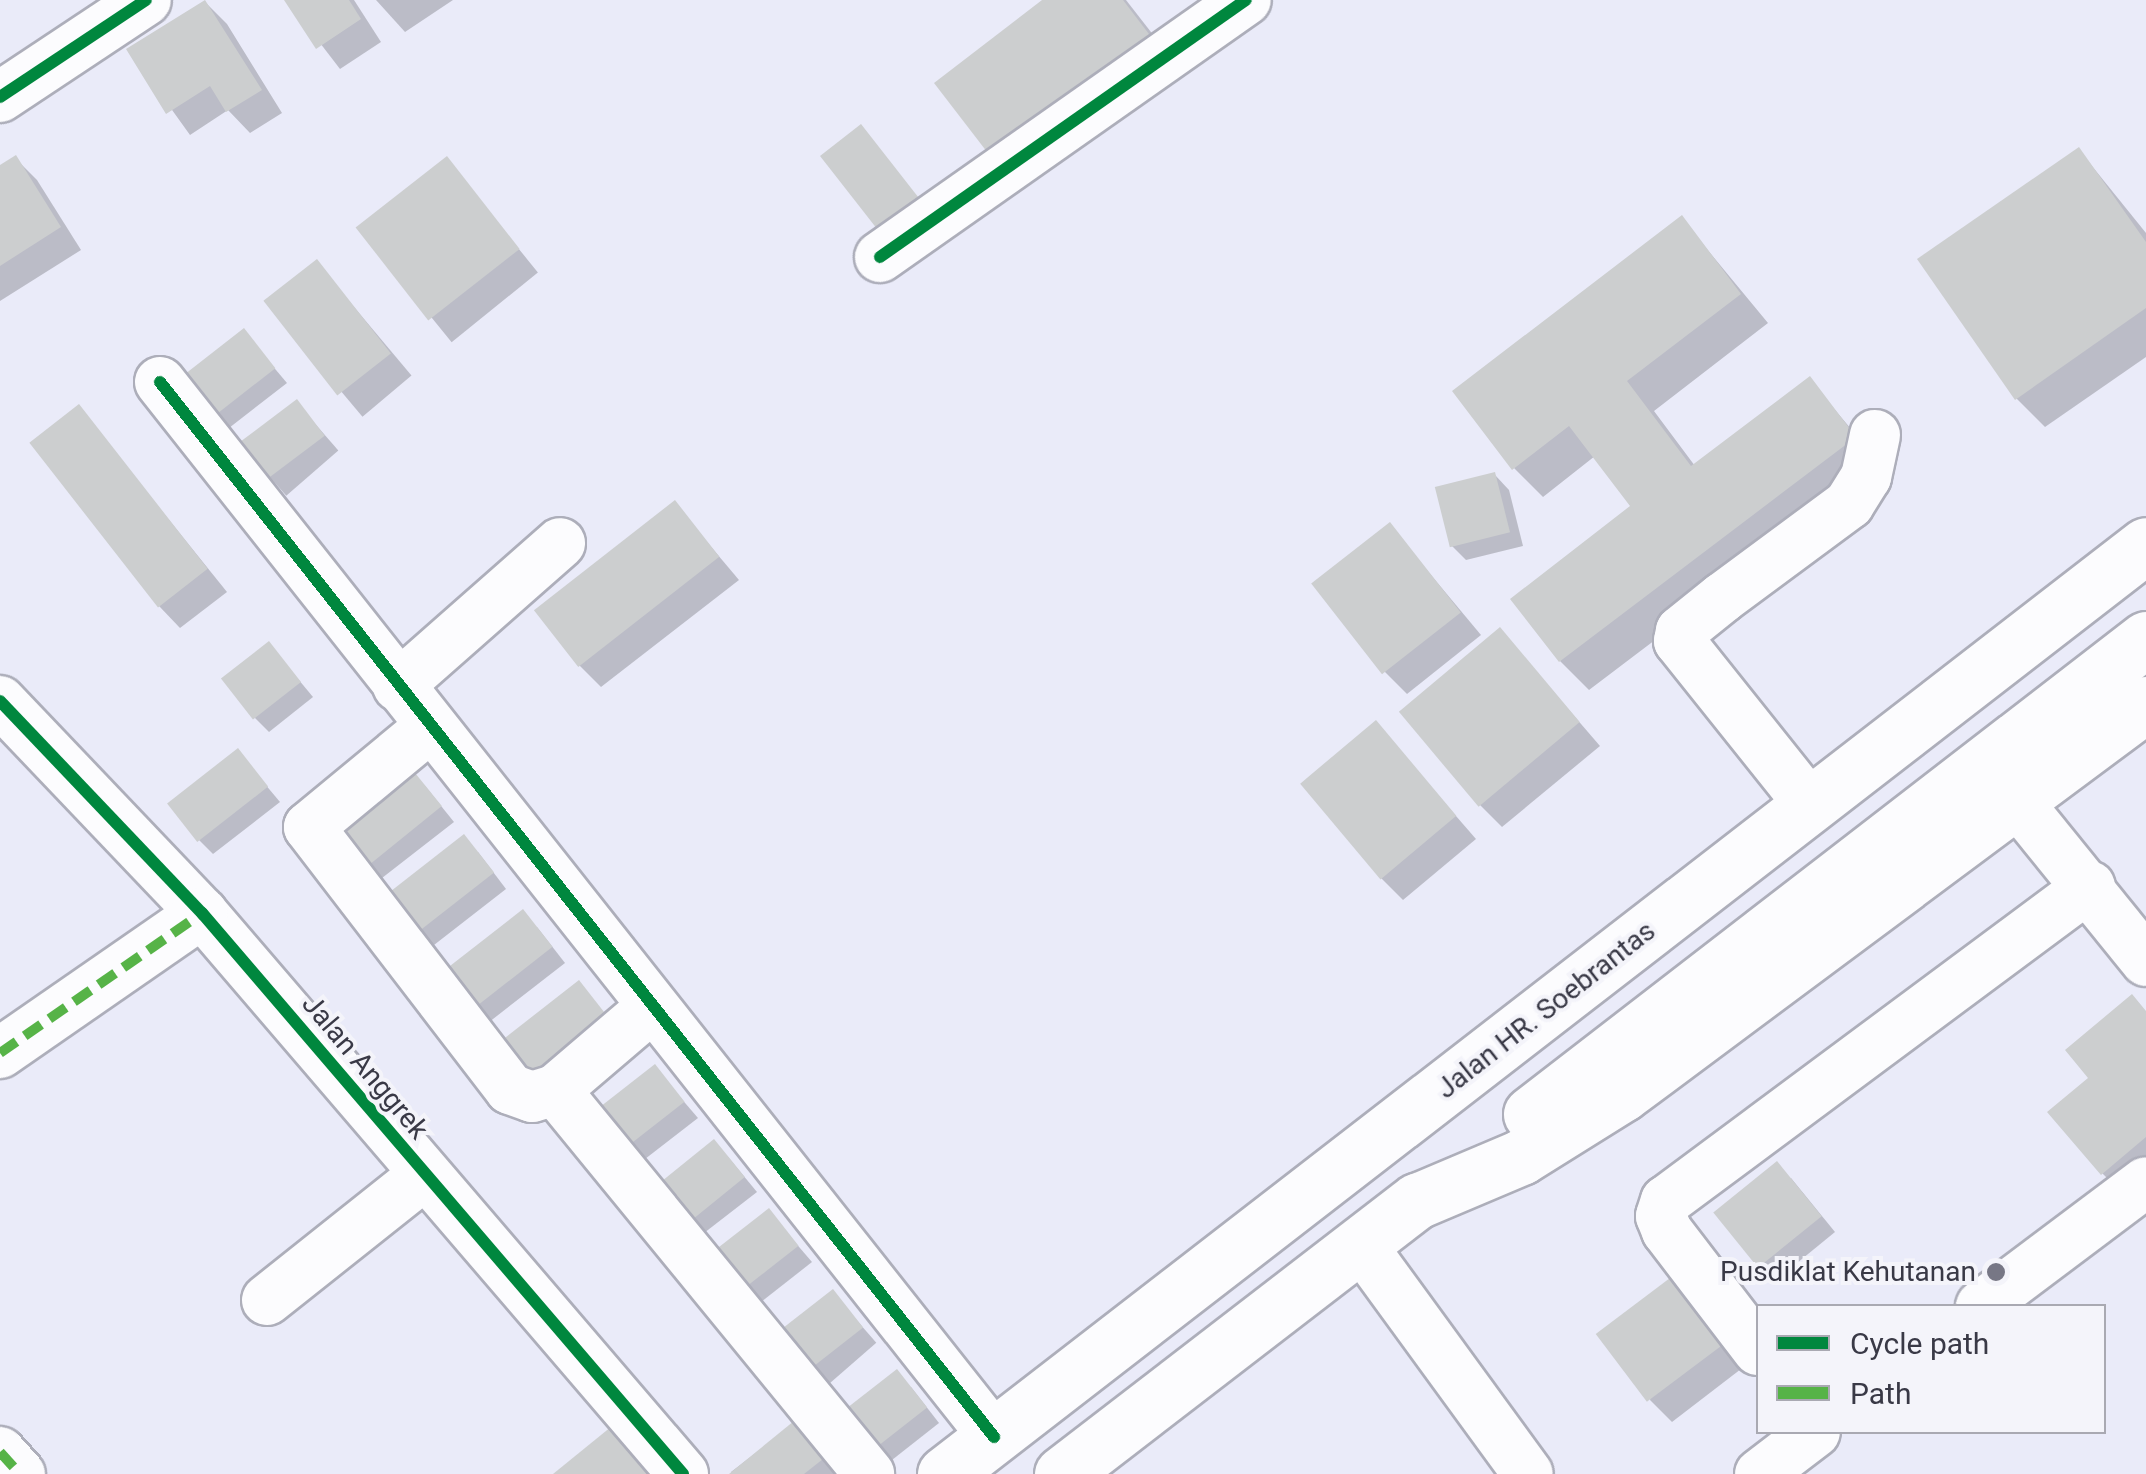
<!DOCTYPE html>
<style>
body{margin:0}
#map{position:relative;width:2146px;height:1474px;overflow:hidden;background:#eaebf9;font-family:Roboto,sans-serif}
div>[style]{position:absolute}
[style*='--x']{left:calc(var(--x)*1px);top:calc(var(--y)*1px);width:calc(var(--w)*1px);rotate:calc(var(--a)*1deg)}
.shadow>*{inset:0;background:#0003;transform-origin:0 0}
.building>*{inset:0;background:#cccecf;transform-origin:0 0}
.roads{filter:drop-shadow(2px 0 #adaeba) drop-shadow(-2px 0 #adaeba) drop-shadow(0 2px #adaeba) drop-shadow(0 -2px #adaeba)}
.minor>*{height:50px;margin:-25px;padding:0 25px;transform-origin:25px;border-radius:25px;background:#fcfcfe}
.major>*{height:55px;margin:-27.5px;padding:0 27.5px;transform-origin:27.5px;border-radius:27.5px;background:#fcfcfe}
.quiet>*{height:10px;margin-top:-5px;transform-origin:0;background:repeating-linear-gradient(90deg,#56b347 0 20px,transparent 0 30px)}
.cycleway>*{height:12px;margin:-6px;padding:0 6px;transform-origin:6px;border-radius:6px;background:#00873e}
.dots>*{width:28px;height:28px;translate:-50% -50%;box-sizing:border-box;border:5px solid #f4f4fa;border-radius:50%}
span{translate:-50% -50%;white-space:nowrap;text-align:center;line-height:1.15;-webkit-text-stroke:8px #f4f4fa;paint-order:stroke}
.street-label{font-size:28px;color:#393946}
.poi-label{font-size:28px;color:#393946}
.right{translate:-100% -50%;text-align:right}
.legend{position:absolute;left:1756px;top:1304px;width:350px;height:130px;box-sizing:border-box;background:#f4f4fa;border:2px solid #a9a9b2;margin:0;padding:12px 18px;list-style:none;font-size:30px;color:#393946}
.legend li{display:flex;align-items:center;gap:20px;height:50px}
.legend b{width:50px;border:2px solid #a9a9b2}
</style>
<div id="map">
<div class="shadow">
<i style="clip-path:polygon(287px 0,354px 0,381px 42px,340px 69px)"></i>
<i style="clip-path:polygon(376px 0,453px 0,405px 32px)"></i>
<i style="clip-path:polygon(1046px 0,1126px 0,1179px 68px,1025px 188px,996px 159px)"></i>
<i style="clip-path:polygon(205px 2px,227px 24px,282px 113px,250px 133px,228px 110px,190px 135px,129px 50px)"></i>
<i style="clip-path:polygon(2079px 150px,2146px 233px,2146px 357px,2045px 427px,2016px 398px)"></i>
<i style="clip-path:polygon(15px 158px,37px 180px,81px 250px,0 301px,0 168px)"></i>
<i style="left:446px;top:159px;width:146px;height:111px;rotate:51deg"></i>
<i style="clip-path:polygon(1682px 219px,1768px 323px,1654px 411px,1695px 466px,1809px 379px,1883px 467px,1589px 690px,1560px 661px,1634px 507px,1595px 456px,1543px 497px,1514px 468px)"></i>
<i style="left:317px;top:263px;width:147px;height:64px;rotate:50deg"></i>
<i style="clip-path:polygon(243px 331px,287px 383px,229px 428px,215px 413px)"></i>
<i style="left:297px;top:403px;width:63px;height:69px;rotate:49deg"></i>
<i style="clip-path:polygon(78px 407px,227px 592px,180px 628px,159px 606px)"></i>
<i style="clip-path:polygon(1495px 475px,1509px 490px,1523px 546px,1466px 560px,1452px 546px)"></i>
<i style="clip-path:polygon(675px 504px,739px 580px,601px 687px,579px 665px)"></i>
<i style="clip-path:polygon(1390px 526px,1481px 635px,1407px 694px,1385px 672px)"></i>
<i style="clip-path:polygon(1500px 630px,1600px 746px,1502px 827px,1480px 805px)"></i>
<i style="clip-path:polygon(269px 644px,313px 697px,269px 732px,255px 718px)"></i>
<i style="clip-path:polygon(1376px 724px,1476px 839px,1403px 900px,1381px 878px)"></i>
<i style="clip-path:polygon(238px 752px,280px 802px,213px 854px,199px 840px)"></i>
<i style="clip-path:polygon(425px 786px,454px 822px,373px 885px,358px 871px)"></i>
<i style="clip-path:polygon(478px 852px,506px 889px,425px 952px,410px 937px)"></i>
<i style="clip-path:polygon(537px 927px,565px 963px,484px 1026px,469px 1012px)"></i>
<i style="clip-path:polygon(2146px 1012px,2146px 1177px,2124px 1195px,2102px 1173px,2091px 1078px)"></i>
<i style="clip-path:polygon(655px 1068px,698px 1118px,636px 1166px,622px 1151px)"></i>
<i style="clip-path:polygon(728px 1157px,757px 1192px,695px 1240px,681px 1226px)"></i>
<i style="clip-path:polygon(1791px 1178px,1835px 1232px,1775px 1281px,1761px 1266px)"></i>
<i style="clip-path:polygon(769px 1212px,812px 1262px,751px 1310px,736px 1295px)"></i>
<i style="clip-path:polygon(1670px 1282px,1741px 1369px,1672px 1422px,1650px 1400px)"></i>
<i style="left:833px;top:1293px;width:66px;height:78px;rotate:49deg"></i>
<i style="clip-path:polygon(911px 1387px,939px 1423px,878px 1471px,863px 1457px)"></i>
<i style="clip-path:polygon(793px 1424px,836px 1474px,732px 1474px,731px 1472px)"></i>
</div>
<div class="building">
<i style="clip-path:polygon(205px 0,262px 90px,226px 112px,210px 86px,166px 114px,126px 49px)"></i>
<i style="clip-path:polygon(284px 0,349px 0,361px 19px,316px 49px)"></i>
<i style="clip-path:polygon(1042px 0,1123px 0,1152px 38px,994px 161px,934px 83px)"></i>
<i style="left:861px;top:124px;width:108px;height:52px;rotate:52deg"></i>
<i style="clip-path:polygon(2079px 147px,2146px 242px,2146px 308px,2015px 400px,1917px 259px)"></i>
<i style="clip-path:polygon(16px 155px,61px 227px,0 266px,0 165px)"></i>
<i style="left:447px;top:156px;width:118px;height:116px;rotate:52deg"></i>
<i style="clip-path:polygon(1682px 215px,1741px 294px,1627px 381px,1691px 466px,1810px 376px,1856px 437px,1559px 662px,1510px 599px,1630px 506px,1569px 426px,1512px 470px,1452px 391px)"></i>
<i style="left:317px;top:259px;width:120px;height:68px;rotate:52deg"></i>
<i style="left:244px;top:328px;width:51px;height:78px;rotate:52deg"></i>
<i style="left:297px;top:399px;width:46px;height:74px;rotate:53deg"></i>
<i style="left:79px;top:404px;width:209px;height:63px;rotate:52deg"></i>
<i style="left:1495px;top:472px;width:62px;height:62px;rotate:76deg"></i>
<i style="left:675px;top:500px;width:72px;height:179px;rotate:52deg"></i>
<i style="left:1390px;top:522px;width:115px;height:100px;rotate:52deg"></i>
<i style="left:1500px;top:627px;width:124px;height:132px;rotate:50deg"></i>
<i style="left:269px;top:641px;width:52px;height:61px;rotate:52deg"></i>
<i style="left:1376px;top:720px;width:125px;height:99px;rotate:50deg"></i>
<i style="left:238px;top:748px;width:49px;height:90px;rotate:52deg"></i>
<i style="left:411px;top:768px;width:49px;height:108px;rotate:51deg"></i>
<i style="left:464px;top:834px;width:49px;height:108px;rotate:52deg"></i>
<i style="left:523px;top:909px;width:48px;height:109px;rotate:52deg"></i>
<i style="left:579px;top:980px;width:48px;height:108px;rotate:52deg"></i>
<i style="clip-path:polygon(2132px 994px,2146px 1011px,2146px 1137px,2101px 1175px,2047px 1112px,2088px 1078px,2065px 1050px)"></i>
<i style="left:655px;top:1064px;width:48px;height:82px;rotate:52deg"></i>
<i style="left:714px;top:1139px;width:49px;height:82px;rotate:51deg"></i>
<i style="left:1777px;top:1161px;width:71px;height:82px;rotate:51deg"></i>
<i style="left:769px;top:1208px;width:48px;height:83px;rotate:52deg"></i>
<i style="left:1670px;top:1278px;width:85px;height:93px;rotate:53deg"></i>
<i style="left:833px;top:1289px;width:49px;height:83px;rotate:52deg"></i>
<i style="left:897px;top:1369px;width:49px;height:83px;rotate:52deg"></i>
<i style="clip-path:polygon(794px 1421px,823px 1459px,804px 1474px,729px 1474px)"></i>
<i style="clip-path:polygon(617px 1422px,659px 1474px,553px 1474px)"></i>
</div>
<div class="roads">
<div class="minor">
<i style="--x:0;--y:97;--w:175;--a:-33.6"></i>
<i style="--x:880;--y:257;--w:447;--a:-35.1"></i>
<i style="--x:160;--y:382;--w:1345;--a:51.67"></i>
<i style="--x:398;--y:686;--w:216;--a:-41.4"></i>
<i style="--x:0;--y:701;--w:293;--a:46.4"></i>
<i style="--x:202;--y:913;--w:739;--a:49.39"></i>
<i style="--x:430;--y:727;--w:157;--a:140.4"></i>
<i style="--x:309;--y:827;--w:330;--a:52.5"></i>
<i style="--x:510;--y:1089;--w:23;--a:20"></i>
<i style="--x:532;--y:1097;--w:24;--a:-17"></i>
<i style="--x:555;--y:1090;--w:126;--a:-40.5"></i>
<i style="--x:2019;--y:804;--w:202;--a:51"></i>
<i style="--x:1810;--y:805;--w:210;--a:-128.6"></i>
<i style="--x:1679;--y:641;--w:10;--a:-79"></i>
<i style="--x:1681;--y:631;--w:53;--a:-38.8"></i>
<i style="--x:1722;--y:598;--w:158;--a:-36.5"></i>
<i style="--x:1849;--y:504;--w:32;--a:-58"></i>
<i style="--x:1866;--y:477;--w:43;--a:-77.9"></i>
<i style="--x:0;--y:1053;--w:246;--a:-34.7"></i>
<i style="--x:555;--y:1090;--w:496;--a:50.7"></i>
<i style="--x:1361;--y:1245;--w:283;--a:53.9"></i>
<i style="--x:267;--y:1300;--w:201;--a:-38.5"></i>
<i style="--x:1981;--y:1306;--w:206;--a:-36.9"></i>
<i style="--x:1758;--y:1350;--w:150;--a:-127.4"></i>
<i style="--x:1667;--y:1231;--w:16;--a:-112"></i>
<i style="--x:1661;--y:1216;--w:16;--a:-72"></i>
<i style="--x:1666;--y:1201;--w:528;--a:-36.61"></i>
<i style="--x:0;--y:1452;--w:30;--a:48"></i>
<i style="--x:1760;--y:1474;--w:69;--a:-37.4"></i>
</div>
<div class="major">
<i style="--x:1531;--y:1114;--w:777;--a:-37.68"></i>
<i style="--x:945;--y:1474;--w:1518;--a:-37.72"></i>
<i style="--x:1062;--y:1474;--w:448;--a:-37.6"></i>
<i style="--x:1417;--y:1201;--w:113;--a:-22.9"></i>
<i style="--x:1521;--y:1157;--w:119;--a:-32"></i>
<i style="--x:1622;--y:1094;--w:653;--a:-36.66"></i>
</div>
</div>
<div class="quiet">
<i style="--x:0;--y:1053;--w:246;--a:-34.7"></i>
<i style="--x:0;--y:1452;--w:30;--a:48"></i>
</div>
<div class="cycleway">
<i style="--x:0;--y:97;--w:175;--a:-33.6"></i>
<i style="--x:880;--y:257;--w:447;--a:-35.1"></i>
<i style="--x:160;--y:382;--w:1345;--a:51.67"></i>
<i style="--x:0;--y:701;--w:293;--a:46.4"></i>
<i style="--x:202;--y:913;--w:739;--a:49.39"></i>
</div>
<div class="dots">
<i style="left:1996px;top:1272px;background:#777785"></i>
</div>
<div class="street-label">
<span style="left:1546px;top:1010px;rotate:-38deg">Jalan HR. Soebrantas</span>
<span style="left:365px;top:1067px;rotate:50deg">Jalan Anggrek</span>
</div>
<div class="poi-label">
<span class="right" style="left:1976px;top:1272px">Pusdiklat Kehutanan</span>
</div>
<ul class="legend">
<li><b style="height:12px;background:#00873e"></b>Cycle path</li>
<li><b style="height:12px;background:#56b347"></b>Path</li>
</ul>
</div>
